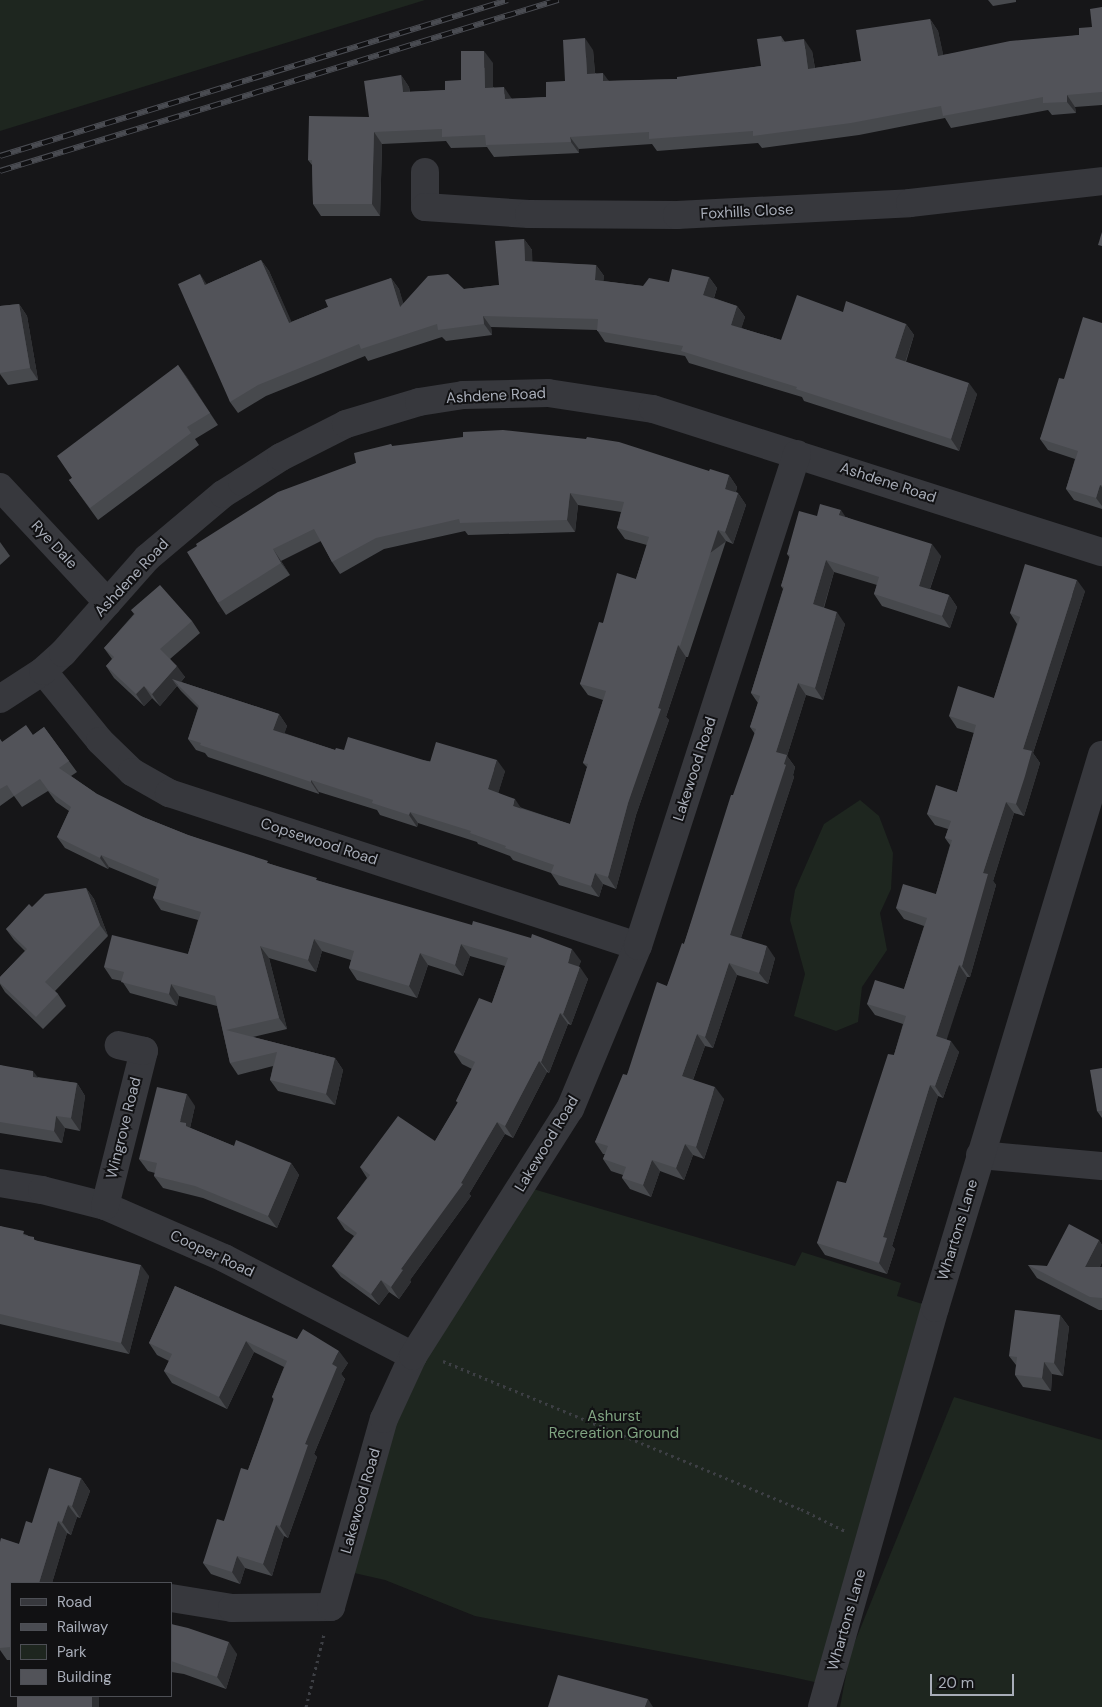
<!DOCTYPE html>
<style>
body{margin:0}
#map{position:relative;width:1102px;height:1707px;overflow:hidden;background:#161618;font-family:"DM Sans",sans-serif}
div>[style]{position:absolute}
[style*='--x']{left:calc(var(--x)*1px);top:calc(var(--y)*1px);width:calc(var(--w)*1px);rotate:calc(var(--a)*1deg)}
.green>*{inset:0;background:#1e261f}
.path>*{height:3px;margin-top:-1.5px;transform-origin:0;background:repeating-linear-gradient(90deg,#3d3f44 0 2.5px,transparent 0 6.5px)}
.minor>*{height:28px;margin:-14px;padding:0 14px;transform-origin:14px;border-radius:14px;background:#37383d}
.rail>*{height:5.5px;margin-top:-2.75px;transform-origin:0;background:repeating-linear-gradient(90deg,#111113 0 11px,#4a4c52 0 22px);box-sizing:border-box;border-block:1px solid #4a4c52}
.wall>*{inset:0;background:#47494d}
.shaded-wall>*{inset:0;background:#2f3033;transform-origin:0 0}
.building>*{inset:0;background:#525359;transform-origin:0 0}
span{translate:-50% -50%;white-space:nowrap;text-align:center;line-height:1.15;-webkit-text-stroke:4px #111113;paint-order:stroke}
.street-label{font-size:15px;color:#a8adb8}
.park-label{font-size:15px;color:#7fa381}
.legend{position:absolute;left:10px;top:1582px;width:162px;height:115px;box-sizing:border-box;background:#111113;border:1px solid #4d4f55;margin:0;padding:6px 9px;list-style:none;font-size:15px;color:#a8adb8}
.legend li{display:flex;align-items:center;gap:10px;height:25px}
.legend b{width:25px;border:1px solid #4d4f55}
.scale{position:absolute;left:930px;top:1674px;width:84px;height:22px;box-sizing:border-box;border:2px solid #a8adb8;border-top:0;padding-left:6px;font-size:15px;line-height:18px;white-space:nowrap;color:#a8adb8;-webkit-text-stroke:4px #111113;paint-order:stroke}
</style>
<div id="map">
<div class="green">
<i style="clip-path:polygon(0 0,425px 0,0 131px)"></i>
<i style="clip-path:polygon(860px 800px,879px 816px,893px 853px,891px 889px,880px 913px,887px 950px,862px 987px,858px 1022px,836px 1031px,794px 1016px,805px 974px,790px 920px,795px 890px,824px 824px)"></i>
<i style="clip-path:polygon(523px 1186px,795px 1266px,802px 1252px,901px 1283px,897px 1296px,935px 1308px,828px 1685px,783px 1675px,475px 1616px,385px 1580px,341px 1570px,384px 1419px)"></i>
<i style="clip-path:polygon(954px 1397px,1102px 1440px,1102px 1707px,840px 1707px,850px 1654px)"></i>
</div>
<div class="path">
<i style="--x:443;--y:1361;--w:387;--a:22.5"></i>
<i style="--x:801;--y:1509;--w:49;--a:26.6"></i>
<i style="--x:306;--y:1707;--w:75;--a:-76.1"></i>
</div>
<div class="minor">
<i style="--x:425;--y:172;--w:35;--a:90"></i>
<i style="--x:425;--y:207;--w:104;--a:3.9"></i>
<i style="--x:529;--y:214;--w:148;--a:0.4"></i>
<i style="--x:677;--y:215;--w:233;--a:-2.9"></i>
<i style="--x:910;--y:203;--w:193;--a:-6.5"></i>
<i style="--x:0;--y:487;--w:158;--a:47"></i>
<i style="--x:43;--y:671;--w:90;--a:50.8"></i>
<i style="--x:100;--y:741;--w:45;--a:44.1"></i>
<i style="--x:132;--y:772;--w:43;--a:29.6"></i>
<i style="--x:169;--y:793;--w:493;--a:18.1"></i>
<i style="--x:0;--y:699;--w:51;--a:-33.1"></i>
<i style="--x:43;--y:671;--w:27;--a:-42"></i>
<i style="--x:63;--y:653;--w:127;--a:-48.5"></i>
<i style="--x:147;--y:558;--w:99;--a:-40.1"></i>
<i style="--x:223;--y:494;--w:22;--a:-32"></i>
<i style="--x:242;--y:482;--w:46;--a:-32.7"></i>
<i style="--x:281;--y:457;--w:73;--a:-26.9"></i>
<i style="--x:346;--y:424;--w:76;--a:-16.8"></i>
<i style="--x:419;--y:402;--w:45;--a:-9"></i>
<i style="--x:463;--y:395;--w:85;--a:-1.3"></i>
<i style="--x:548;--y:393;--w:106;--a:8.7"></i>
<i style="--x:653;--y:409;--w:471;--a:17.7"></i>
<i style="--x:980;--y:1155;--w:122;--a:5.2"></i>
<i style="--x:0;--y:1183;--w:43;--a:9.5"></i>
<i style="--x:42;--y:1190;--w:65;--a:14.3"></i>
<i style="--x:105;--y:1206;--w:130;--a:23.6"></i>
<i style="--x:224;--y:1258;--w:213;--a:27.4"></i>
<i style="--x:105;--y:1206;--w:160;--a:-75.9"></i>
<i style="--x:144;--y:1051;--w:26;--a:-167"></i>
<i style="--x:171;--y:1598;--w:62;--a:9.3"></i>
<i style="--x:232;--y:1608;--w:99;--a:-0.6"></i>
<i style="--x:331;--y:1607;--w:195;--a:-74.3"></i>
<i style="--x:384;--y:1419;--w:69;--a:-65.3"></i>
<i style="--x:413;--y:1356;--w:293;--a:-57.6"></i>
<i style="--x:570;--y:1109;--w:177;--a:-67.4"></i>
<i style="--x:638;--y:946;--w:517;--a:-72.09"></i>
<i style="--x:822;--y:1707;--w:415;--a:-74.2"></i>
<i style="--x:935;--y:1308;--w:578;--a:-73.2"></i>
</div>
<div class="rail">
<i style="--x:0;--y:156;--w:531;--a:-17.07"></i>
<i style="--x:0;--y:171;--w:584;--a:-17.04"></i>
</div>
<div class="wall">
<i style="clip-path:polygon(988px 0,1016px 0,1016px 2px,993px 6px)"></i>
<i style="clip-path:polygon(1102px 7px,1102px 105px,1075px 107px,1076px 113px,1052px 115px,1048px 110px,951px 128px,945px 118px,859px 135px,762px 148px,758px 143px,657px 151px,652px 144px,579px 149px,579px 153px,494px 157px,487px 147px,451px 148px,446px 141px,382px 144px,380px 216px,321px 216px,313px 204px,312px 165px,308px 160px,369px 117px,401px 75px,409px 87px,410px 92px,445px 90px,493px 63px,493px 87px,512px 99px,546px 97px,565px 81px,593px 50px,595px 73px,609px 81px,677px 79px,761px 66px,781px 36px,785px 42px,812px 51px,815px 68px,861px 61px,930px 19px,938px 31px,943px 55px,1079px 35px,1092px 27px)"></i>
<i style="clip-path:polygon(524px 239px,532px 250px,532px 262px,596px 265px,604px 276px,603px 281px,643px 286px,709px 277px,717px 288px,714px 298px,737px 306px,745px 317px,741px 328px,781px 340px,843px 312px,906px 324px,914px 335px,906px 362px,977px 394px,959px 451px,804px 401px,802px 397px,689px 363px,685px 356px,605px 342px,597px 330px,491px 327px,492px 335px,446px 341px,442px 337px,368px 361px,365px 356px,266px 396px,238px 413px,230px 402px,207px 284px,261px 260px,269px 271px,291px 322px,328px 307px,391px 278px,399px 289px,403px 304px,464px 289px,499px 285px)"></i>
<i style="clip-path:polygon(19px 304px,27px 316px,38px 380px,8px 385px,0 374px,0 306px)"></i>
<i style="clip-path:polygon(1102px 323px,1102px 509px,1074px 500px,1066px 489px,1075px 459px,1048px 450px,1040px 439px,1064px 379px)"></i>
<i style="clip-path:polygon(178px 365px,218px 425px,195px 439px,199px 445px,98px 520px,69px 480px,72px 478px)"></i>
<i style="clip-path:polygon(391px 444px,392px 446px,709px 471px,729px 475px,737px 487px,736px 492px,738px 493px,746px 505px,733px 544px,726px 541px,688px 657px,686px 657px,666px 717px,669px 720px,636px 815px,616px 889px,603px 884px,599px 897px,559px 885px,551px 873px,513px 860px,510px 856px,478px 844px,477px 842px,418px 823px,417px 827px,380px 815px,377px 810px,319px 792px,319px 794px,208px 757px,205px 753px,196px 750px,188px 739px,198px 708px,181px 691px,177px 686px,160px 706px,152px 698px,144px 706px,114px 678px,106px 666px,112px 659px,104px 648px,134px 614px,131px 610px,192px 621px,200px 633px,170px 659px,185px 677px,181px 682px,279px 714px,287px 726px,284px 733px,335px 750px,344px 750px,505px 771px,498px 793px,522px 808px,570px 824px,587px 767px,583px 763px,603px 700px,588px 695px,580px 684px,603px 623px,636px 579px,647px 545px,625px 539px,617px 528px,621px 512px,578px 505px,575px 532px,468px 535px,465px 531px,384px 549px,340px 574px,332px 562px,321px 541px,281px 561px,290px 575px,226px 615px,218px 603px,356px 463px)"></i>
<i style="clip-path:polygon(817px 516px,846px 517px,941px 556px,930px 589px,949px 595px,957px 607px,950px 628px,882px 606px,874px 594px,877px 585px,834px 572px,824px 608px,845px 624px,823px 700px,806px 695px,787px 756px,795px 767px,793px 775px,794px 777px,741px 938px,775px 958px,768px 984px,737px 975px,713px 1048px,705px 1046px,693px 1080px,724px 1099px,704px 1159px,693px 1155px,684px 1180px,660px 1171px,651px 1197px,630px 1189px,622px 1178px,623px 1175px,611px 1171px,603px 1159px,605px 1154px,603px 1154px,595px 1142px,627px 1075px,667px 986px,684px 944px,755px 734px,750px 727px,758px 703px,751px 693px,783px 589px,781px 586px,790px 558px,787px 554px)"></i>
<i style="clip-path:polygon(0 542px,10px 556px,0 565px)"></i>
<i style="clip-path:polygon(1085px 591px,1033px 753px,1040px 763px,1024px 816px,1014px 813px,993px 881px,996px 885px,970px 977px,967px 977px,946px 1039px,959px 1052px,943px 1098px,938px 1096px,892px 1246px,895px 1249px,887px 1274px,825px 1255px,817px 1243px,846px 1183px,894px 1055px,903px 1024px,875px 1015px,867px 1004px,904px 989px,924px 926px,904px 919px,896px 908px,936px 894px,950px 845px,945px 838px,948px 829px,935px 825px,927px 814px,957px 792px,974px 733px,957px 728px,949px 716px,994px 698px,1017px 624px,1010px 613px)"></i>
<i style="clip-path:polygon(44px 727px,77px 772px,71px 776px,97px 794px,143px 817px,188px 835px,319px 881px,581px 961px,578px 967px,588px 979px,571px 1025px,568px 1024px,549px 1073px,547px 1072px,513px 1138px,505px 1134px,469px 1194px,471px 1196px,410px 1280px,411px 1282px,399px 1299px,389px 1292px,379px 1305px,341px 1277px,332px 1266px,354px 1236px,345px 1230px,337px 1218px,367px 1178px,360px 1167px,435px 1141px,458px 1103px,456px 1101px,472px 1069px,462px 1064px,454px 1052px,492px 1003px,505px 966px,470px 956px,463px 976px,428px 965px,417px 998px,357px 980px,349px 968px,351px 960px,322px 951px,316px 972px,269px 958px,287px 1029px,253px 1037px,335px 1058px,343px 1070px,335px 1105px,278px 1091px,270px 1080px,273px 1066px,238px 1075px,230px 1063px,217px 1006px,179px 996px,177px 1006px,130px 993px,122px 981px,112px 979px,104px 967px,188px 954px,198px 920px,161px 910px,153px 898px,157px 887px,109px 867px,108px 869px,65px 848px,57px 837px,69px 811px,56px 802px,48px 791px,22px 807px,14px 796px,0 806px,0 739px,2px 742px,33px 735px)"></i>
<i style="clip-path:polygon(86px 888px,94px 899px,108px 936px,55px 991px,58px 994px,66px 1006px,43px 1029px,5px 992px,0 984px,0 977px,25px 951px,14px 940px,6px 929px,32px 907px)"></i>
<i style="clip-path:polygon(0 1065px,38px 1077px,77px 1083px,85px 1096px,80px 1131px,65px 1128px,62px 1143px,0 1133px)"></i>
<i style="clip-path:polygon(1102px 1068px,1102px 1118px,1097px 1111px)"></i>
<i style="clip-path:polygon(195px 1106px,190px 1128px,234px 1146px,291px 1163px,299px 1175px,277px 1228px,203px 1198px,163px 1188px,154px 1176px,155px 1173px,148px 1171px,139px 1159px)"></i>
<i style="clip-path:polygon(0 1226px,27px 1235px,37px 1241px,149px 1276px,129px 1354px,0 1324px)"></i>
<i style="clip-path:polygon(1099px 1240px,1102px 1245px,1102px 1262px,1100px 1267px,1102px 1267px,1102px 1310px,1099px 1310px,1037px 1278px,1028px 1265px,1047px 1266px)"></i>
<i style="clip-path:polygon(175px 1286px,348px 1363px,341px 1374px,345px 1379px,314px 1454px,317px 1457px,288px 1538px,284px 1536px,272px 1576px,245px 1568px,240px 1584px,211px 1574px,203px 1563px,224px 1521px,248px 1470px,274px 1400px,272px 1397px,284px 1367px,254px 1352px,227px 1409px,172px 1383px,164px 1371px,169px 1361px,157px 1355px,149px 1343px)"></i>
<i style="clip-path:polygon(1060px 1315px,1069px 1327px,1063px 1376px,1052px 1374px,1051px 1391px,1023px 1387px,1015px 1375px,1016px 1365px,1009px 1356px)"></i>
<i style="clip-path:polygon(81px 1478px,90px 1491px,80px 1518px,77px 1517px,71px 1535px,67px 1533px,52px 1583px,11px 1583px,11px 1660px,7px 1660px,0 1650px,0 1542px,19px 1544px,32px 1523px)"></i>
<i style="clip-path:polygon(171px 1624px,237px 1654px,226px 1689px,184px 1674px,171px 1672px)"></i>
</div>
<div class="shaded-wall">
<i style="clip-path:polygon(930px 19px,938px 31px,946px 67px,938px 56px)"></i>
<i style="clip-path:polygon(585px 38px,593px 50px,596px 85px,587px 74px)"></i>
<i style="clip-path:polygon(804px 39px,812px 51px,817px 81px,808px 69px)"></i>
<i style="clip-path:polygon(484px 51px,493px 63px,493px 100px,485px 88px)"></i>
<i style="clip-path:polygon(603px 73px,611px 84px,603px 81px)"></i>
<i style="clip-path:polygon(401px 75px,409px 87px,412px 104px,403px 92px)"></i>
<i style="clip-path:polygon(504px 87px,512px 99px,505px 99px)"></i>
<i style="clip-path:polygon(1067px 95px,1075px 107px,1076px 113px,1067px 102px)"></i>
<i style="clip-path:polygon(374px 132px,382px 144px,380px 216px,372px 204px)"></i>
<i style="clip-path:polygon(570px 137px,579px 149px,579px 153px,571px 142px)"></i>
<i style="clip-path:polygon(524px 239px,532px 250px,533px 273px,525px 261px)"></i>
<i style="clip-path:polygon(261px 260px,269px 271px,297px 334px,289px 323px)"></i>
<i style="clip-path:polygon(596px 265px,604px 276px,603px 292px,595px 280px)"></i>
<i style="clip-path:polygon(200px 274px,208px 286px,205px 285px)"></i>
<i style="clip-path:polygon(709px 277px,717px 288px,711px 306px,703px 295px)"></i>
<i style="clip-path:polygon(391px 278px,399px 289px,408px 318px,400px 307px)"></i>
<i style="clip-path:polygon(19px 304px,27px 316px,38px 380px,30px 368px)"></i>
<i style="clip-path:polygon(737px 306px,745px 317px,739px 336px,731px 325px)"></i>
<i style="clip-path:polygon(483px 316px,491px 327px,492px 335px,484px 324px)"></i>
<i style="clip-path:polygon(906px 324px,914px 335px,903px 369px,895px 358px)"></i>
<i style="clip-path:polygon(178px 365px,187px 377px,218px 425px)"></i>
<i style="clip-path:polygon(969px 383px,977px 394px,959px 451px,951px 439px)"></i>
<i style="clip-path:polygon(729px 475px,737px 487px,733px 501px,725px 489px)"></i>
<i style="clip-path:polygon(1100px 485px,1102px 487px,1102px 506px,1096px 498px)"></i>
<i style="clip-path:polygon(570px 493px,578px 505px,575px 532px,567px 520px)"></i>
<i style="clip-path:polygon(738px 493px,746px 505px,733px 544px,725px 532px)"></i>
<i style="clip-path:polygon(841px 510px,849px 522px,839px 515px)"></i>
<i style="left:718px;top:530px;width:14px;height:122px;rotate:54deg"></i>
<i style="clip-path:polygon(932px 544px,941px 556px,927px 597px,919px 586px)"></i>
<i style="clip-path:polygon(273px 549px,281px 561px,290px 575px,281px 563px)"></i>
<i style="clip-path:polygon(826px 560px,834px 572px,821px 616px,813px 604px)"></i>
<i style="clip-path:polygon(1077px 580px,1085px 591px,1033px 753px,1040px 763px,1024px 816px,1016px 804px,1023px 749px)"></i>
<i style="clip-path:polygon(949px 595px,957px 607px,950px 628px,942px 616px)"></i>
<i style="clip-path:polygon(837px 612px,845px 624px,823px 700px,815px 688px)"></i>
<i style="clip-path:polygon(678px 645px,686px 657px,666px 717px,669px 720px,636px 815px,616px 889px,608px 877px,628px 803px)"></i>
<i style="clip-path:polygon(177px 666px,185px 677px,178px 685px,172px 679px,177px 686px,160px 706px,152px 694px)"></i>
<i style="clip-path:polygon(798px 683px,806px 695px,787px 756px,795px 767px,793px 775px,794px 777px,738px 947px,730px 935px,776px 752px)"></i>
<i style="clip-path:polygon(144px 686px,152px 698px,144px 706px,136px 694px)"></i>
<i style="clip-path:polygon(279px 714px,287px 726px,282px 741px,273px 730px)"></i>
<i style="clip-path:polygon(497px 760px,505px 771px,496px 801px,488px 789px)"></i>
<i style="clip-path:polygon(311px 780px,319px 792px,319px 794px,311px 782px)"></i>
<i style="clip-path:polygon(515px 799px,523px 811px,513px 806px)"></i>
<i style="clip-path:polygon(1006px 802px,1014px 813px,993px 881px,996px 885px,970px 977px,962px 966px,983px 873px)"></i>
<i style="clip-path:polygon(410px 812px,418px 823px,417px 827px,409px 815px)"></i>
<i style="clip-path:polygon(101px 855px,109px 867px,108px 869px,100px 858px)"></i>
<i style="clip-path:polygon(595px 873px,603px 884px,599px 897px,591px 886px)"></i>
<i style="clip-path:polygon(86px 888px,94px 899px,108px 936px,100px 925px)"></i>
<i style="clip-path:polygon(314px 939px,322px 951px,316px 972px,308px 960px)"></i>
<i style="clip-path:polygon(461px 944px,470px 956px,463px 976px,455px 965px)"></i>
<i style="clip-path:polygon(260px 946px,269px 958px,287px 1029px,279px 1018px)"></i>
<i style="clip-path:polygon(767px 946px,775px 958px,768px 984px,759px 973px)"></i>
<i style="clip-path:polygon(572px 949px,581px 961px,576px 975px,568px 963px)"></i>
<i style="clip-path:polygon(420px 953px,428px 965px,417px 998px,409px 986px)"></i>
<i style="clip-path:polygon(729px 963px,737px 975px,713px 1048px,705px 1037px)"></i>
<i style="clip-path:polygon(959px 965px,967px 977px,944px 1048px,936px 1036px)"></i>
<i style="clip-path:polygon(580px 967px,588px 979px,571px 1025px,563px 1014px)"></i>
<i style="clip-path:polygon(171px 984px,179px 996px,177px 1006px,169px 994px)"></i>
<i style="clip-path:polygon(560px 1013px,568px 1024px,549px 1073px,541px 1062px)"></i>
<i style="clip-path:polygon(697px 1034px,705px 1046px,690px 1088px,682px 1076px)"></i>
<i style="clip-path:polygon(951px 1041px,959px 1052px,943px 1098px,935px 1086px)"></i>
<i style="clip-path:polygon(335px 1058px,343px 1070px,335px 1105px,326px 1094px)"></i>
<i style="clip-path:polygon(539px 1061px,547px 1072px,513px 1138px,505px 1126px)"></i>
<i style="clip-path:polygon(33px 1071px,42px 1083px,33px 1077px)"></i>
<i style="clip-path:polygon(77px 1083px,85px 1096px,80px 1131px,71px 1118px)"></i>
<i style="clip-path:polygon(930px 1085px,938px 1096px,892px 1246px,895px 1249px,887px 1274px,879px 1263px,883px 1237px)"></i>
<i style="clip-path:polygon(715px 1087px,724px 1099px,704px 1159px,696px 1147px)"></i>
<i style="clip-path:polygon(187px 1094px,195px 1106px,190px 1128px,194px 1138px,180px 1122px)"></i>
<i style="clip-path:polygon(56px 1116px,65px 1128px,62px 1143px,54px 1131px)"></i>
<i style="clip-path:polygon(497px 1122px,505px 1134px,469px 1194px,471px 1196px,410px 1280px,411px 1282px,399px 1299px,391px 1287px,401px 1269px,461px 1183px)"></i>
<i style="clip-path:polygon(685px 1144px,693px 1155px,684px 1180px,676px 1168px)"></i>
<i style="clip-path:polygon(652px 1160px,660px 1171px,651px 1197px,643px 1185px)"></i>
<i style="clip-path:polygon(291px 1163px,299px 1175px,277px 1228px,268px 1216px)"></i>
<i style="clip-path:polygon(1099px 1240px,1102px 1245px,1102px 1262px,1094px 1279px,1085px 1267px)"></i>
<i style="clip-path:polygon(141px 1265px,149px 1276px,129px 1354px,121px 1343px)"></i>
<i style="clip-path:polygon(381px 1280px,389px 1292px,379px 1305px,371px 1294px)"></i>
<i style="clip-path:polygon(1060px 1315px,1069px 1327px,1063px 1376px,1054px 1363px)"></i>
<i style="clip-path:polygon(246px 1341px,254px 1352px,227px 1409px,219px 1397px)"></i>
<i style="clip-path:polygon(339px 1351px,348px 1363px,341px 1374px,345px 1379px,314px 1454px,317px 1457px,288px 1538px,280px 1526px,305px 1444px,332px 1364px)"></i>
<i style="clip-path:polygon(1044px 1362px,1052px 1374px,1051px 1391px,1042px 1378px)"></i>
<i style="clip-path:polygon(81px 1478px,90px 1491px,80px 1518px,72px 1506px)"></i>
<i style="clip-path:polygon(68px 1505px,77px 1517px,71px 1535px,62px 1522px)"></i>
<i style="clip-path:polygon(58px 1521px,67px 1533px,52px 1583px,39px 1583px)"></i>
<i style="clip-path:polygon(276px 1525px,284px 1536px,272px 1576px,263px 1564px)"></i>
<i style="clip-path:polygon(237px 1556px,245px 1568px,240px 1584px,232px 1572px)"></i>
<i style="clip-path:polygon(229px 1642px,237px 1654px,226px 1689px,217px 1677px)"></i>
<i style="left:92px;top:1696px;width:7px;height:11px"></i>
<i style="clip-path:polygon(648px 1699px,653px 1707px,645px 1707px)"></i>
</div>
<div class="building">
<i style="clip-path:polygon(1102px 7px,1102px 92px,1067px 95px,1067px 102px,1043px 103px,1043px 97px,943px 116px,941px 106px,851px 123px,753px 136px,753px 131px,649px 139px,649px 132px,570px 137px,571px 142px,486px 145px,485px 135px,442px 137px,442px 129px,374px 132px,372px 204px,313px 204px,312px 160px,308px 160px,309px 116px,369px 117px,364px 81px,401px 75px,403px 92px,445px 90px,445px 81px,461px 80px,461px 51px,484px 51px,485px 88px,504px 87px,505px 99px,546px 97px,546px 82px,565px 81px,563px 40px,585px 38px,587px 74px,603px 73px,603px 81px,677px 79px,677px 77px,761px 66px,757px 39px,781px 36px,782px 42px,804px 39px,808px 69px,861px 61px,856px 30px,930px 19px,938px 56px,1010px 41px,1079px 35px,1079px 28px,1092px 27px,1090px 9px)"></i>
<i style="clip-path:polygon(1102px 232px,1102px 246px,1098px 245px)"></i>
<i style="clip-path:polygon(524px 239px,525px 261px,596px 265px,595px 280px,643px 286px,649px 278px,669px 282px,672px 269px,709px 277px,703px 295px,737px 306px,731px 325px,781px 340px,797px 295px,843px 312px,846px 301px,906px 324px,895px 358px,969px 383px,951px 439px,796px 389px,797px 387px,681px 351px,683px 346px,597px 331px,598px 319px,483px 316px,484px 324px,438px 330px,437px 324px,361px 349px,359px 344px,258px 385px,230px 402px,178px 284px,200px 274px,205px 285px,261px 260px,289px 323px,328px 307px,325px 300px,391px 278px,400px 307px,428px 276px,448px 274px,464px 289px,499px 285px,495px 241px)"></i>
<i style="clip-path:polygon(19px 304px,30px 368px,0 373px,0 306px)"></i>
<i style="clip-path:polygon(1083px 317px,1102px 323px,1102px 485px,1100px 485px,1096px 498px,1066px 489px,1078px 451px,1040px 439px,1059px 378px,1064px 379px)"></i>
<i style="clip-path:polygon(178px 365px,210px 413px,187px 427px,191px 433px,90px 508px,69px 480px,72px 478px,57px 456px)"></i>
<i style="clip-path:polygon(503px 430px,586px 439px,587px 437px,619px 442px,709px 471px,710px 469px,729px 475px,725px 489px,738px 493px,725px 532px,718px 530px,680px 646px,678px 645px,658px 708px,661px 709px,628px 803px,608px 877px,595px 873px,591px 886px,551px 873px,554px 865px,505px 848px,506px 846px,470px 833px,471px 831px,410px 812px,409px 815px,372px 803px,373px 800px,311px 780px,311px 782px,200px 745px,201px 743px,188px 739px,199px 706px,172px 679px,279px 714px,273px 730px,335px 750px,336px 748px,344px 750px,348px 737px,430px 762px,436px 742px,497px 760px,488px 789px,515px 799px,513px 806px,570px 824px,588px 764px,583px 763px,606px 691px,580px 684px,599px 622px,603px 623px,617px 573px,636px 579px,649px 537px,617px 528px,624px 502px,570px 493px,567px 520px,460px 523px,459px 519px,376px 538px,332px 562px,314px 529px,273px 549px,281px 563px,218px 603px,187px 552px,197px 546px,196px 544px,278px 492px,356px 463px,354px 453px,391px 444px,392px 446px,463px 437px,463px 432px)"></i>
<i style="clip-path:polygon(820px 504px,841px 510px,839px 515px,932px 544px,919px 586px,949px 595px,942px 616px,874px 594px,879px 577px,826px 560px,813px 604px,837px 612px,815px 688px,798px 683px,776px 752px,787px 755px,784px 764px,786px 765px,730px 935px,767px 946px,759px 973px,729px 963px,705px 1037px,697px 1034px,682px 1076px,715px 1087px,696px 1147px,685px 1144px,676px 1168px,652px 1160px,643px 1185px,622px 1178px,626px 1167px,603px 1159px,608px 1146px,595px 1142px,623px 1074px,627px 1075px,657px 982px,667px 986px,682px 943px,684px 944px,731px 795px,733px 795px,756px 729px,750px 727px,760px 696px,751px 693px,784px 587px,781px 586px,790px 555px,787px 554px,799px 511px,817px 516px)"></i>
<i style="clip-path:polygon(1025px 564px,1077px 580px,1023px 749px,1032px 751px,1025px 776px,1016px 804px,1006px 802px,983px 873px,988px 874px,962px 966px,959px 965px,936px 1036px,951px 1041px,935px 1086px,930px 1085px,883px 1237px,887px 1238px,879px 1263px,817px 1243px,837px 1181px,846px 1183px,888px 1054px,894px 1055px,906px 1016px,867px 1004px,875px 980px,904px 989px,927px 918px,896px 908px,903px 884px,936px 894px,952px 840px,945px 838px,951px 821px,927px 814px,936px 785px,957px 792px,976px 725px,949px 716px,958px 686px,994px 698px,1020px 617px,1010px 613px)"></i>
<i style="clip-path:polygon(160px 585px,192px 621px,160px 649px,177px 666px,152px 694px,144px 686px,136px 694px,106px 666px,114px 657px,104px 648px,135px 614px,131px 610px)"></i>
<i style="clip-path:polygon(26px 725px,33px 735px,44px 727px,69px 761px,59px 768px,97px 794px,143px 817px,188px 835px,268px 861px,267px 863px,317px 878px,316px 880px,472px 925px,473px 921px,531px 938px,532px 934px,572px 949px,568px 963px,580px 967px,563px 1014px,560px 1013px,541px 1062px,539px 1061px,505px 1126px,497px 1122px,461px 1183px,463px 1184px,401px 1269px,403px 1270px,391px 1287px,381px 1280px,371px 1294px,332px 1266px,357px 1233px,337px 1218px,370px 1175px,360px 1167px,398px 1116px,435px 1141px,458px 1102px,456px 1101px,475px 1062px,454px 1052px,479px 998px,492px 1003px,508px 958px,461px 944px,455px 965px,420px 953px,409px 986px,349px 968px,354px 951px,314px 939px,308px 960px,260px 946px,279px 1018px,226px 1030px,335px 1058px,326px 1094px,270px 1080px,277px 1052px,230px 1063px,215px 996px,171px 984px,169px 994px,148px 989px,121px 982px,124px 972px,104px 967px,112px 935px,188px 954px,201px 912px,153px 898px,159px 879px,101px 855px,100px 858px,57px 837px,71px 807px,48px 790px,40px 779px,14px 796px,7px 785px,0 789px,0 739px,2px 742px)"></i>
<i style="clip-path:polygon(86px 888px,100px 925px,45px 982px,58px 994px,36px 1017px,0 983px,0 977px,27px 949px,6px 929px,29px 904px,32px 907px,45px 894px)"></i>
<i style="clip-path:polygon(0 1065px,33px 1071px,33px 1077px,77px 1083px,71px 1118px,56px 1116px,54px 1131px,0 1122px)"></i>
<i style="clip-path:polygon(1102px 1068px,1102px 1111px,1097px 1111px,1090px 1070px)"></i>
<i style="clip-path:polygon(157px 1087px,187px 1094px,180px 1122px,186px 1123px,186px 1126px,234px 1146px,236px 1140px,291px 1163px,268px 1216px,195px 1186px,154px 1176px,157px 1163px,139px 1159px)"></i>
<i style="clip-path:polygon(1069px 1224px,1099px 1240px,1085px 1267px,1102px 1267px,1102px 1298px,1090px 1297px,1028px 1265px,1047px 1266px)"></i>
<i style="clip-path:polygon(0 1226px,24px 1231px,23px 1235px,34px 1237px,34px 1240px,141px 1265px,121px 1343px,0 1314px)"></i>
<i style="clip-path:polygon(175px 1286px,297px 1339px,303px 1329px,339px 1351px,332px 1364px,337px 1367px,305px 1444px,308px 1445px,280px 1526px,276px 1525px,263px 1564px,237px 1556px,232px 1572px,203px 1563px,217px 1519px,224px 1521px,241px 1468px,248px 1470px,274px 1398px,272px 1397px,287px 1361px,246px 1341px,219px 1397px,164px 1371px,172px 1354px,149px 1343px)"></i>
<i style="clip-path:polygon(1015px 1310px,1060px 1315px,1054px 1363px,1044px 1362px,1042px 1378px,1015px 1375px,1017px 1357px,1009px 1356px)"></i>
<i style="clip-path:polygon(49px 1468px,81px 1478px,72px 1506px,68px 1505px,62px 1522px,58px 1521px,39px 1583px,11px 1583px,11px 1647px,0 1648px,0 1542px,1px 1538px,19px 1544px,26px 1521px,32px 1523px)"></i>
<i style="clip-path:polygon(171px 1624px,188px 1628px,229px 1642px,217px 1677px,171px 1661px)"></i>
<i style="clip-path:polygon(558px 1675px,648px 1699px,645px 1707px,548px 1707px)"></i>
<i style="left:17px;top:1696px;width:75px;height:11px"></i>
</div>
<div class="street-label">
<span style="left:747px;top:212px;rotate:-3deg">Foxhills Close</span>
<span style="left:496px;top:396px;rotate:-3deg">Ashdene Road</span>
<span style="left:888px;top:483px;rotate:18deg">Ashdene Road</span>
<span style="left:54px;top:545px;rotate:47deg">Rye Dale</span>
<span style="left:132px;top:578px;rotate:-47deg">Ashdene Road</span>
<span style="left:695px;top:769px;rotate:-72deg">Lakewood Road</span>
<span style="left:319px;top:842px;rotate:18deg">Copsewood Road</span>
<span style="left:124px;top:1128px;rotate:-76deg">Wingrove Road</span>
<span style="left:547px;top:1144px;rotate:-59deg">Lakewood Road</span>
<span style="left:958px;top:1230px;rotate:-73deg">Whartons Lane</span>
<span style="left:212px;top:1254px;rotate:25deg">Cooper Road</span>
<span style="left:361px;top:1501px;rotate:-74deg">Lakewood Road</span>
<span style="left:847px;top:1620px;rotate:-74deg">Whartons Lane</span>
</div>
<div class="park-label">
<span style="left:614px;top:1425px">Ashurst<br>Recreation Ground</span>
</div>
<ul class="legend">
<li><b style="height:6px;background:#37383d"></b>Road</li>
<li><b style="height:6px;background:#4a4c52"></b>Railway</li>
<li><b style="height:14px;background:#1e261f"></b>Park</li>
<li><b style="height:14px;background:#525359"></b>Building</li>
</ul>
<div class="scale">20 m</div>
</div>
